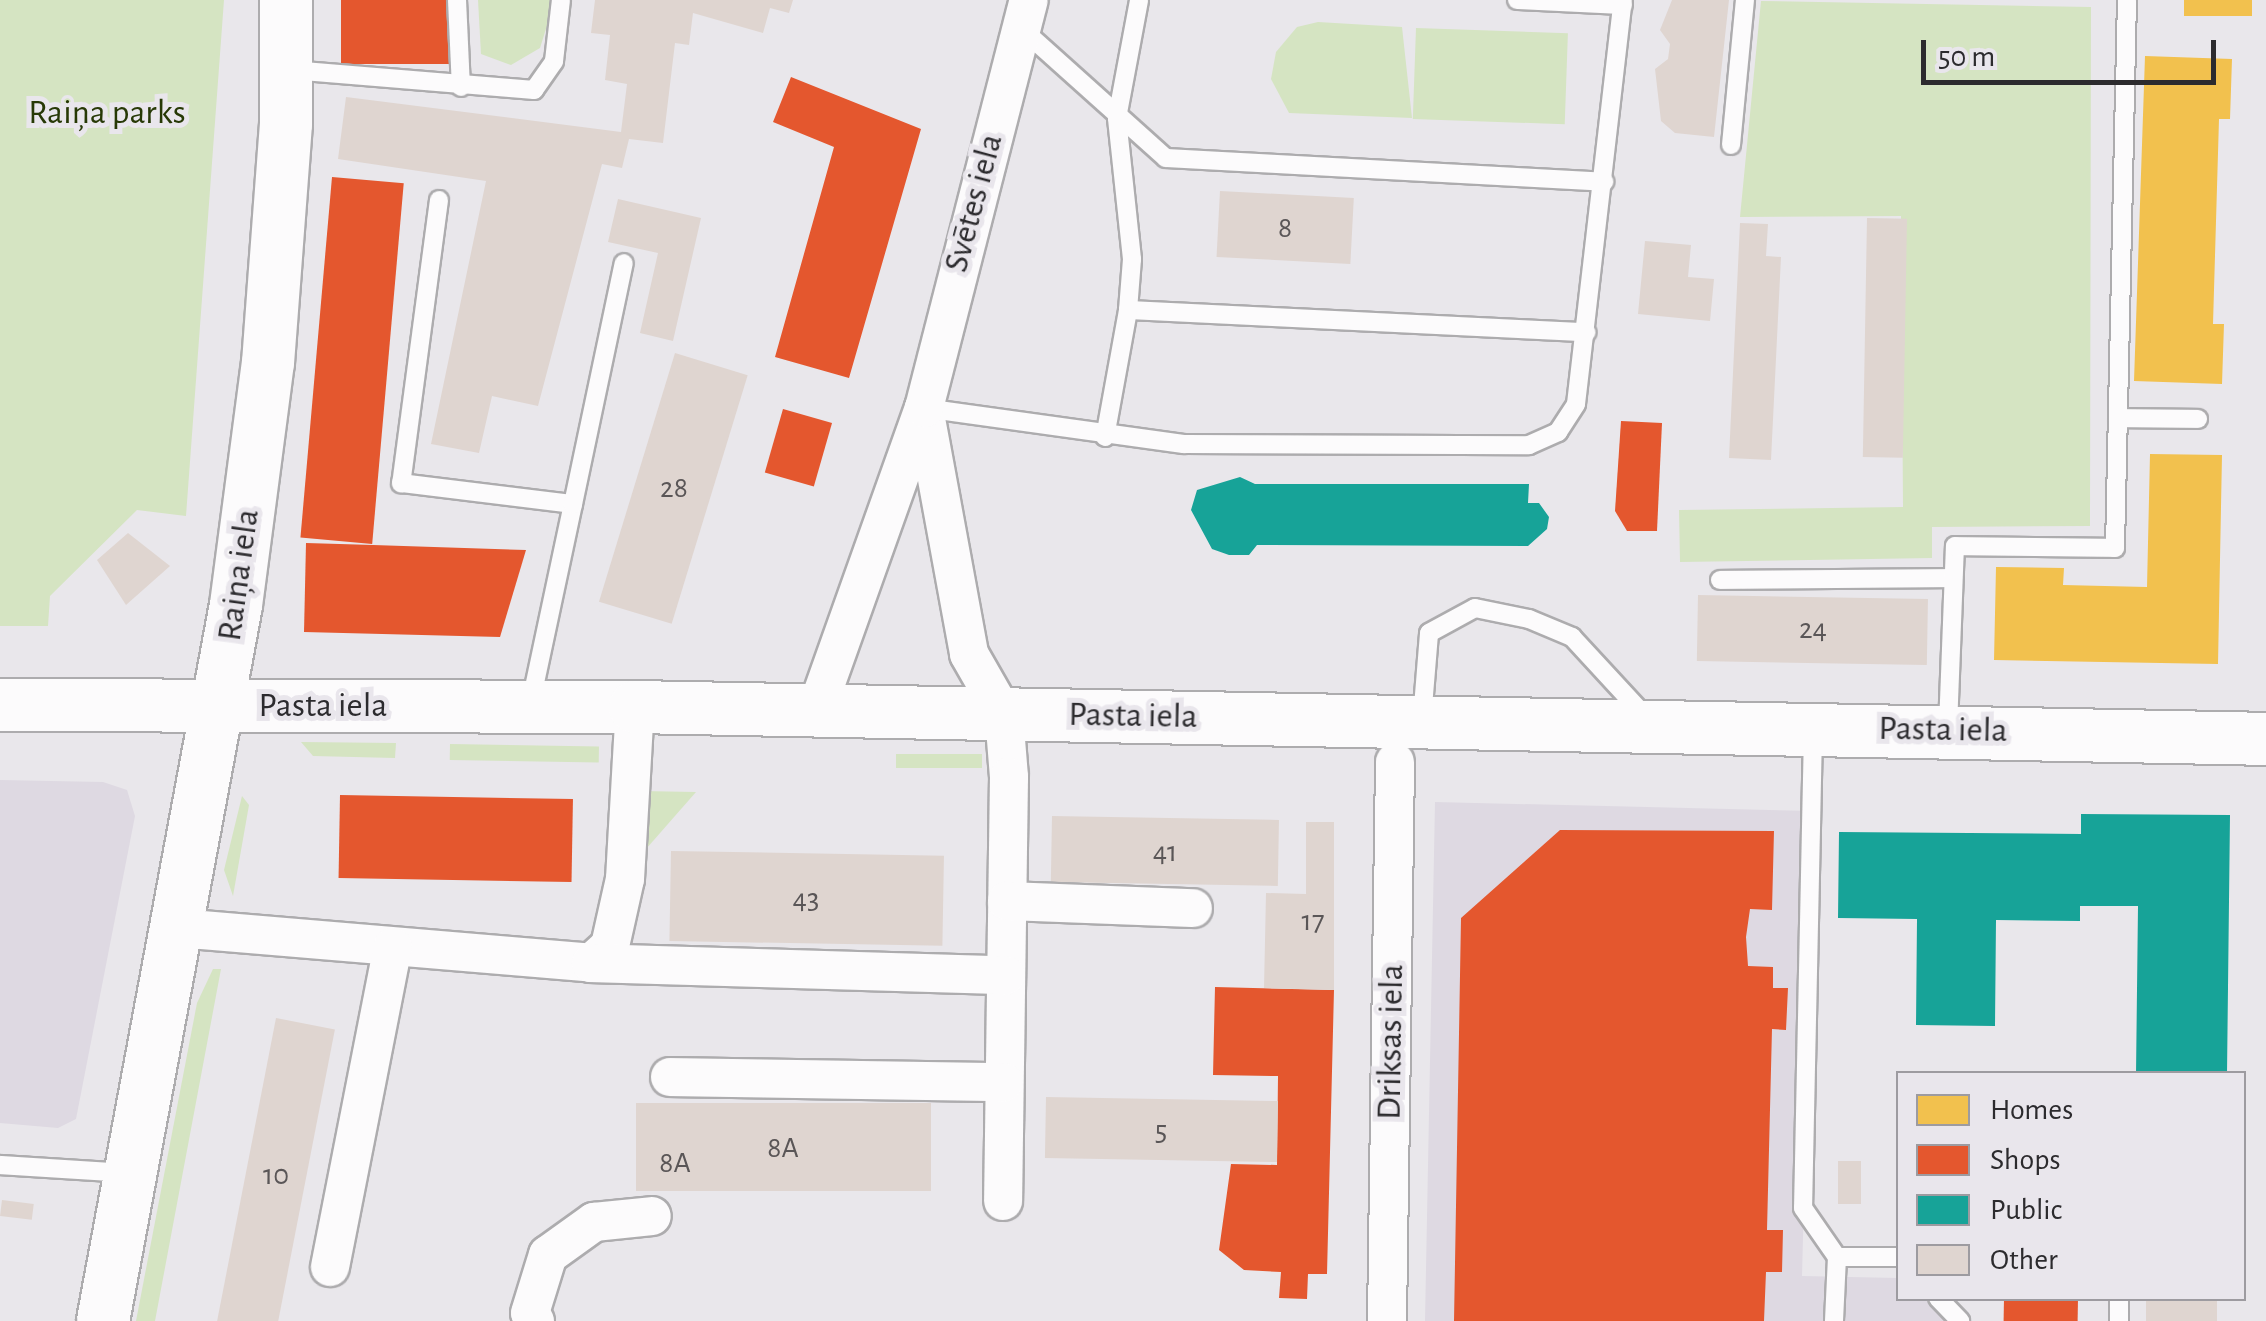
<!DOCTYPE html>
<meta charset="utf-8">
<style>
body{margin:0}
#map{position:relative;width:2266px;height:1321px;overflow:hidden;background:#e9e7eb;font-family:"Alegreya Sans",sans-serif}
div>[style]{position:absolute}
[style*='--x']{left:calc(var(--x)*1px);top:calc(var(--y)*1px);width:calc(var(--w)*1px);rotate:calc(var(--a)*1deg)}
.built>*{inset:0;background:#ded9e2}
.green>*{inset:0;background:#d5e4c2;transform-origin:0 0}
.homes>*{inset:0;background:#f2c14e;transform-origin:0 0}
.shops>*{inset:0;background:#e4572e;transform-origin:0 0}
.public>*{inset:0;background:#17a398}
.building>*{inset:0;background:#dfd5d0;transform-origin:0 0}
.roads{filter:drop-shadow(2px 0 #adacae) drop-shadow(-2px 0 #adacae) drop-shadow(0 2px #adacae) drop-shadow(0 -2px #adacae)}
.lane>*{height:18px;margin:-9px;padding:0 9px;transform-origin:9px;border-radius:9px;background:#fcfbfc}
.street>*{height:38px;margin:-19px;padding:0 19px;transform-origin:19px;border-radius:19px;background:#fcfbfc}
.secondary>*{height:52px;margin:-26px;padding:0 26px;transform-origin:26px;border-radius:26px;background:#fcfbfc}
span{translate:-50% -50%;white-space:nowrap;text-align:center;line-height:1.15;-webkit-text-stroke:10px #e9e6ec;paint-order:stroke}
.number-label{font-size:30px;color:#5a5657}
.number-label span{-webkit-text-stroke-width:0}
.park-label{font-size:35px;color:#273906}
.street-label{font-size:35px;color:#2c2b2e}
.legend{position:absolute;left:1896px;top:1071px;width:350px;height:230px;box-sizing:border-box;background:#e9e6ec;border:2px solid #9d9ba0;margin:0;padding:12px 18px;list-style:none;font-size:30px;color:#2c2b2e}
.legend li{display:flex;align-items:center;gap:20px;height:50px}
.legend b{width:50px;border:2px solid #9d9ba0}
.scale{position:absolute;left:1921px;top:40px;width:295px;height:45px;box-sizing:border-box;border:5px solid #2c2b2e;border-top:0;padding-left:12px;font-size:30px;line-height:35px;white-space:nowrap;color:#2c2b2e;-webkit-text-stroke:8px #e9e6ec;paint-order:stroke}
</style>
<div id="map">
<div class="built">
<i style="clip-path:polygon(0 780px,103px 782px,127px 790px,135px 816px,76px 1119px,58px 1128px,0 1123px)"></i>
<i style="clip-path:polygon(1435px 802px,1814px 811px,1802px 1276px,1898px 1278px,1898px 1298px,1950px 1299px,1949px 1321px,1425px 1321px)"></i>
</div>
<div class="green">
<i style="clip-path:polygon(0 0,224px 0,186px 516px,137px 510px,50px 596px,48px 626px,0 626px)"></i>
<i style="clip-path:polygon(478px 0,555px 0,540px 48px,511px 65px,481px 54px)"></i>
<i style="clip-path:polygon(1761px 1px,2091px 7px,2090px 526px,1932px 527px,1932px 558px,1680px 562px,1679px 510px,1903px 507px,1901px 216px,1740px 217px)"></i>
<i style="clip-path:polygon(1318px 22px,1402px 27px,1412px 118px,1289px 113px,1271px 79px,1276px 52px,1297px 27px)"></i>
<i style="left:1416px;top:28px;width:152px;height:91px;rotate:2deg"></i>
<i style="clip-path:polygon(301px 742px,396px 743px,395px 758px,313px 756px)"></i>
<i style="left:450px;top:744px;width:149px;height:16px;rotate:1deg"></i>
<i style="left:896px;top:754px;width:86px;height:14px"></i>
<i style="clip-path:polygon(640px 791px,696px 792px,639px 857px)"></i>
<i style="clip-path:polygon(242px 796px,249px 805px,233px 896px,224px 870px)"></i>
<i style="clip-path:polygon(213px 969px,221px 969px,155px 1321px,136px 1321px,197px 1003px)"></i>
</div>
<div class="homes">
<i style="left:2184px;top:0;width:68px;height:16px"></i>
<i style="clip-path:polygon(2145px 56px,2232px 59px,2230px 119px,2219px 119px,2213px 324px,2224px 324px,2222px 384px,2134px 381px)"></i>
<i style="clip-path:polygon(2150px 454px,2222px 455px,2218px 664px,1994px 660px,1996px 567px,2064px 568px,2063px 585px,2147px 587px)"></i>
</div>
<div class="shops">
<i style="left:341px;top:0;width:113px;height:64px"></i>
<i style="clip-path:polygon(791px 77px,921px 129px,849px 378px,775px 357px,834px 147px,773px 122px)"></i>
<i style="left:332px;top:177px;width:72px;height:362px;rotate:5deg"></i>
<i style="left:783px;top:409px;width:51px;height:66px;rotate:16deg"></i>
<i style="clip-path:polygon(1621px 421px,1662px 423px,1657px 531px,1627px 531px,1615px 511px)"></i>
<i style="clip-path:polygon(306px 543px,373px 545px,526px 550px,500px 637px,304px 632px)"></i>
<i style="left:340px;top:795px;width:233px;height:83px;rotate:1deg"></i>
<i style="clip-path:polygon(1560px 830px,1774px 831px,1772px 910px,1750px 909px,1746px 937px,1748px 966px,1773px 967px,1773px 988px,1788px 988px,1786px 1030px,1772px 1029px,1767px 1230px,1783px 1230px,1782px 1272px,1766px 1272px,1764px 1321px,1454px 1321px,1461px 918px)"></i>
<i style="clip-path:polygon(1215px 987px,1334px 990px,1327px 1274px,1308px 1274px,1307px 1299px,1279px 1298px,1281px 1272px,1244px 1270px,1219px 1250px,1231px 1164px,1277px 1165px,1278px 1076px,1213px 1075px)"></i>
<i style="left:2004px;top:1298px;width:74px;height:23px;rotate:1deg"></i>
</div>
<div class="public">
<i style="clip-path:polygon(1240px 477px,1255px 484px,1529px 484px,1528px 503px,1539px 503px,1549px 517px,1547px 529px,1528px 546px,1257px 545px,1249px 555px,1229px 555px,1212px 549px,1191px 510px,1197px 490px)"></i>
<i style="clip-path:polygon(2081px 814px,2230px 815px,2227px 1074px,2136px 1074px,2138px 906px,2080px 906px,2080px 921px,1996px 920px,1995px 1026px,1916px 1025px,1917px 919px,1838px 918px,1839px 832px,2081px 834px)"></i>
</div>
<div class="building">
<i style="clip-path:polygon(595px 0,793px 0,789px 13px,770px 8px,763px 33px,693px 13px,689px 45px,675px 43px,663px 143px,629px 139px,622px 168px,602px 164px,538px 406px,492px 396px,479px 453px,431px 444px,486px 181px,338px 159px,346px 97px,621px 132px,627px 84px,605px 80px,610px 35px,591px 33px)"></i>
<i style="clip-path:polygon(1672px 0,1729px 0,1714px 137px,1675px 133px,1661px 121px,1655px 69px,1668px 59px,1670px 44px,1660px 30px)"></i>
<i style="left:1220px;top:191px;width:134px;height:66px;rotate:3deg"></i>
<i style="clip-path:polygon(618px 199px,701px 218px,673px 341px,640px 333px,658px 253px,608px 242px)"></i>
<i style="left:1867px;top:218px;width:40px;height:239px;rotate:1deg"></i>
<i style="clip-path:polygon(1740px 223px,1768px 224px,1766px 256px,1781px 257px,1771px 460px,1729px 458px)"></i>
<i style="clip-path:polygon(1645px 241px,1691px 245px,1688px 277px,1714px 279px,1710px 321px,1638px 314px)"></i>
<i style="left:675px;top:353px;width:76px;height:260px;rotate:17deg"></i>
<i style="clip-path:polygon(128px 533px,170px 566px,126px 605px,97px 560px)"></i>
<i style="left:1698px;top:595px;width:230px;height:66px;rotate:1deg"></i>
<i style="left:1052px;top:816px;width:227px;height:66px;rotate:1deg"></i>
<i style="clip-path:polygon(1306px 822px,1334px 822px,1334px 990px,1264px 988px,1266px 893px,1306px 894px)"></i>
<i style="left:671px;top:851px;width:273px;height:90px;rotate:1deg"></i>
<i style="left:276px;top:1018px;width:60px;height:309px;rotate:11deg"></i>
<i style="left:1046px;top:1097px;width:232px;height:61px;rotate:1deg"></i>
<i style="left:931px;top:1103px;width:88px;height:295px;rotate:90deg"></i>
<i style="left:1838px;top:1161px;width:23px;height:43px"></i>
<i style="left:2px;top:1200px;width:32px;height:16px;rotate:7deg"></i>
<i style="left:2146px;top:1298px;width:71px;height:23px"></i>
</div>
<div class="roads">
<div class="lane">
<i style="--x:457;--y:0;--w:87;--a:87.4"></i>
<i style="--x:1517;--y:0;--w:106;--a:2.7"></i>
<i style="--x:1022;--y:29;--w:193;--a:41.9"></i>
<i style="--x:1166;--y:158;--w:439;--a:3.1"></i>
<i style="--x:291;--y:70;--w:244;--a:4.7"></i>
<i style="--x:534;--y:90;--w:35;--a:-55"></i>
<i style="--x:554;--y:61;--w:61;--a:-83.5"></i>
<i style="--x:1731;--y:145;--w:146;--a:-84.5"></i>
<i style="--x:439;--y:200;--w:286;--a:97.6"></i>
<i style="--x:401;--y:483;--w:173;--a:7"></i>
<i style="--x:573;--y:504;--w:202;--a:102"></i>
<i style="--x:1128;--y:310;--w:459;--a:2.8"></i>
<i style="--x:924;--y:408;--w:262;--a:7.9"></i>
<i style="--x:1184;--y:444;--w:345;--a:0.2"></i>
<i style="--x:1529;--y:445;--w:32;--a:-24"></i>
<i style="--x:1558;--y:432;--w:33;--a:-57"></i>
<i style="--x:1576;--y:404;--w:407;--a:-83.4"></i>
<i style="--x:2118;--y:418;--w:80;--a:0.7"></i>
<i style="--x:1105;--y:437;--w:129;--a:-79.7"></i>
<i style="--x:1128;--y:310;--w:51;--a:-85.5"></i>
<i style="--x:1132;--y:259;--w:142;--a:-96.1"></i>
<i style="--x:1117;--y:118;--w:120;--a:-79.4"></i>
<i style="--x:573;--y:504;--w:246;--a:-78.1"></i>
<i style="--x:1720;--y:580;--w:232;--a:-0.5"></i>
<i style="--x:1422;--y:719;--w:86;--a:-85.3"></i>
<i style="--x:1429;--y:633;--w:52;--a:-28.5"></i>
<i style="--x:1475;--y:608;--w:55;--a:11.5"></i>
<i style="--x:1529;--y:619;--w:47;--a:22.7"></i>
<i style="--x:1572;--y:637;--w:108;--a:47.3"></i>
<i style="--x:1948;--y:727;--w:181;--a:-87.8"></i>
<i style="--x:1955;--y:546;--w:160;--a:0.7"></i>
<i style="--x:2115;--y:548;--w:548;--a:-88.75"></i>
<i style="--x:1813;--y:732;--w:476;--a:91.2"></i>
<i style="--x:1803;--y:1208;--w:60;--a:55.2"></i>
<i style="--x:1837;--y:1257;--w:64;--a:92.7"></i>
<i style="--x:0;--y:1165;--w:126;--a:3.6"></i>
<i style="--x:1837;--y:1257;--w:61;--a:0"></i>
<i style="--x:1938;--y:1298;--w:32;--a:46"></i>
<i style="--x:2119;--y:1321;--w:23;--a:-90"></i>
</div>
<div class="street">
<i style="--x:924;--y:408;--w:250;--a:79.6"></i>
<i style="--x:969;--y:654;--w:70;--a:60.2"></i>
<i style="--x:1004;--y:715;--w:62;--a:85.4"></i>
<i style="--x:1009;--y:777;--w:424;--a:90.8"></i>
<i style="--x:816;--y:711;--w:322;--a:-70.4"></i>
<i style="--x:924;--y:408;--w:421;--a:-75.6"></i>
<i style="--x:1007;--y:901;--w:186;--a:2.2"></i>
<i style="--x:178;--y:928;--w:414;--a:4.8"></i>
<i style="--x:591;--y:963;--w:25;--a:-42"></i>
<i style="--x:610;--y:946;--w:69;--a:-77.4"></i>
<i style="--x:625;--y:879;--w:172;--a:-86.7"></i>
<i style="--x:591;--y:963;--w:415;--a:1.7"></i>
<i style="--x:670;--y:1077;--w:334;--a:0.9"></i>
<i style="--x:330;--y:1267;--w:326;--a:-78.9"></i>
<i style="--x:535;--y:1321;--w:9;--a:-122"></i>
<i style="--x:530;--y:1313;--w:61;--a:-72.8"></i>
<i style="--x:548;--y:1255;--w:57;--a:-35.7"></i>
<i style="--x:594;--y:1222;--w:58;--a:-5.9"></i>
<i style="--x:1387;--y:1321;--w:559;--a:-89.18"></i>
</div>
<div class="secondary">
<i style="--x:0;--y:705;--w:635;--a:0.18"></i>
<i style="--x:635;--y:707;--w:1631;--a:1.12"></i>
<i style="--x:103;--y:1321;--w:728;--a:-79.48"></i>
<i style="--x:236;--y:605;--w:244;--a:-82.5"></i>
<i style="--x:268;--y:363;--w:240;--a:-85.7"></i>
<i style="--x:286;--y:124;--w:124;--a:-90"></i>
</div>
</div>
<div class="number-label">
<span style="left:1285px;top:228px">8</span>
<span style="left:674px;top:488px">28</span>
<span style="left:1813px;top:629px">24</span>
<span style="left:1165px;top:852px">41</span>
<span style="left:806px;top:899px">43</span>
<span style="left:1313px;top:921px">17</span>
<span style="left:1161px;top:1131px">5</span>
<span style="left:783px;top:1148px">8A</span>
<span style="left:675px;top:1163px">8A</span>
<span style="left:276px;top:1175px">10</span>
</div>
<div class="park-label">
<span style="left:107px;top:113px">Raiņa parks</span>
</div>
<div class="street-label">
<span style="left:974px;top:203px;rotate:-75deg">Svētes iela</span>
<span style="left:239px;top:575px;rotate:-82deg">Raiņa iela</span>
<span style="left:323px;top:706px">Pasta iela</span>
<span style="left:1133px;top:716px;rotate:1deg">Pasta iela</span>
<span style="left:1943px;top:730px;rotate:1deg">Pasta iela</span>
<span style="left:1391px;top:1042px;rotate:-89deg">Driksas iela</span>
</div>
<ul class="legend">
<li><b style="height:28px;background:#f2c14e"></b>Homes</li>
<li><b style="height:28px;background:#e4572e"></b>Shops</li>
<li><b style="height:28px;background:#17a398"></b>Public</li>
<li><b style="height:28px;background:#dfd5d0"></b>Other</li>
</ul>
<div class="scale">50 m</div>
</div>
